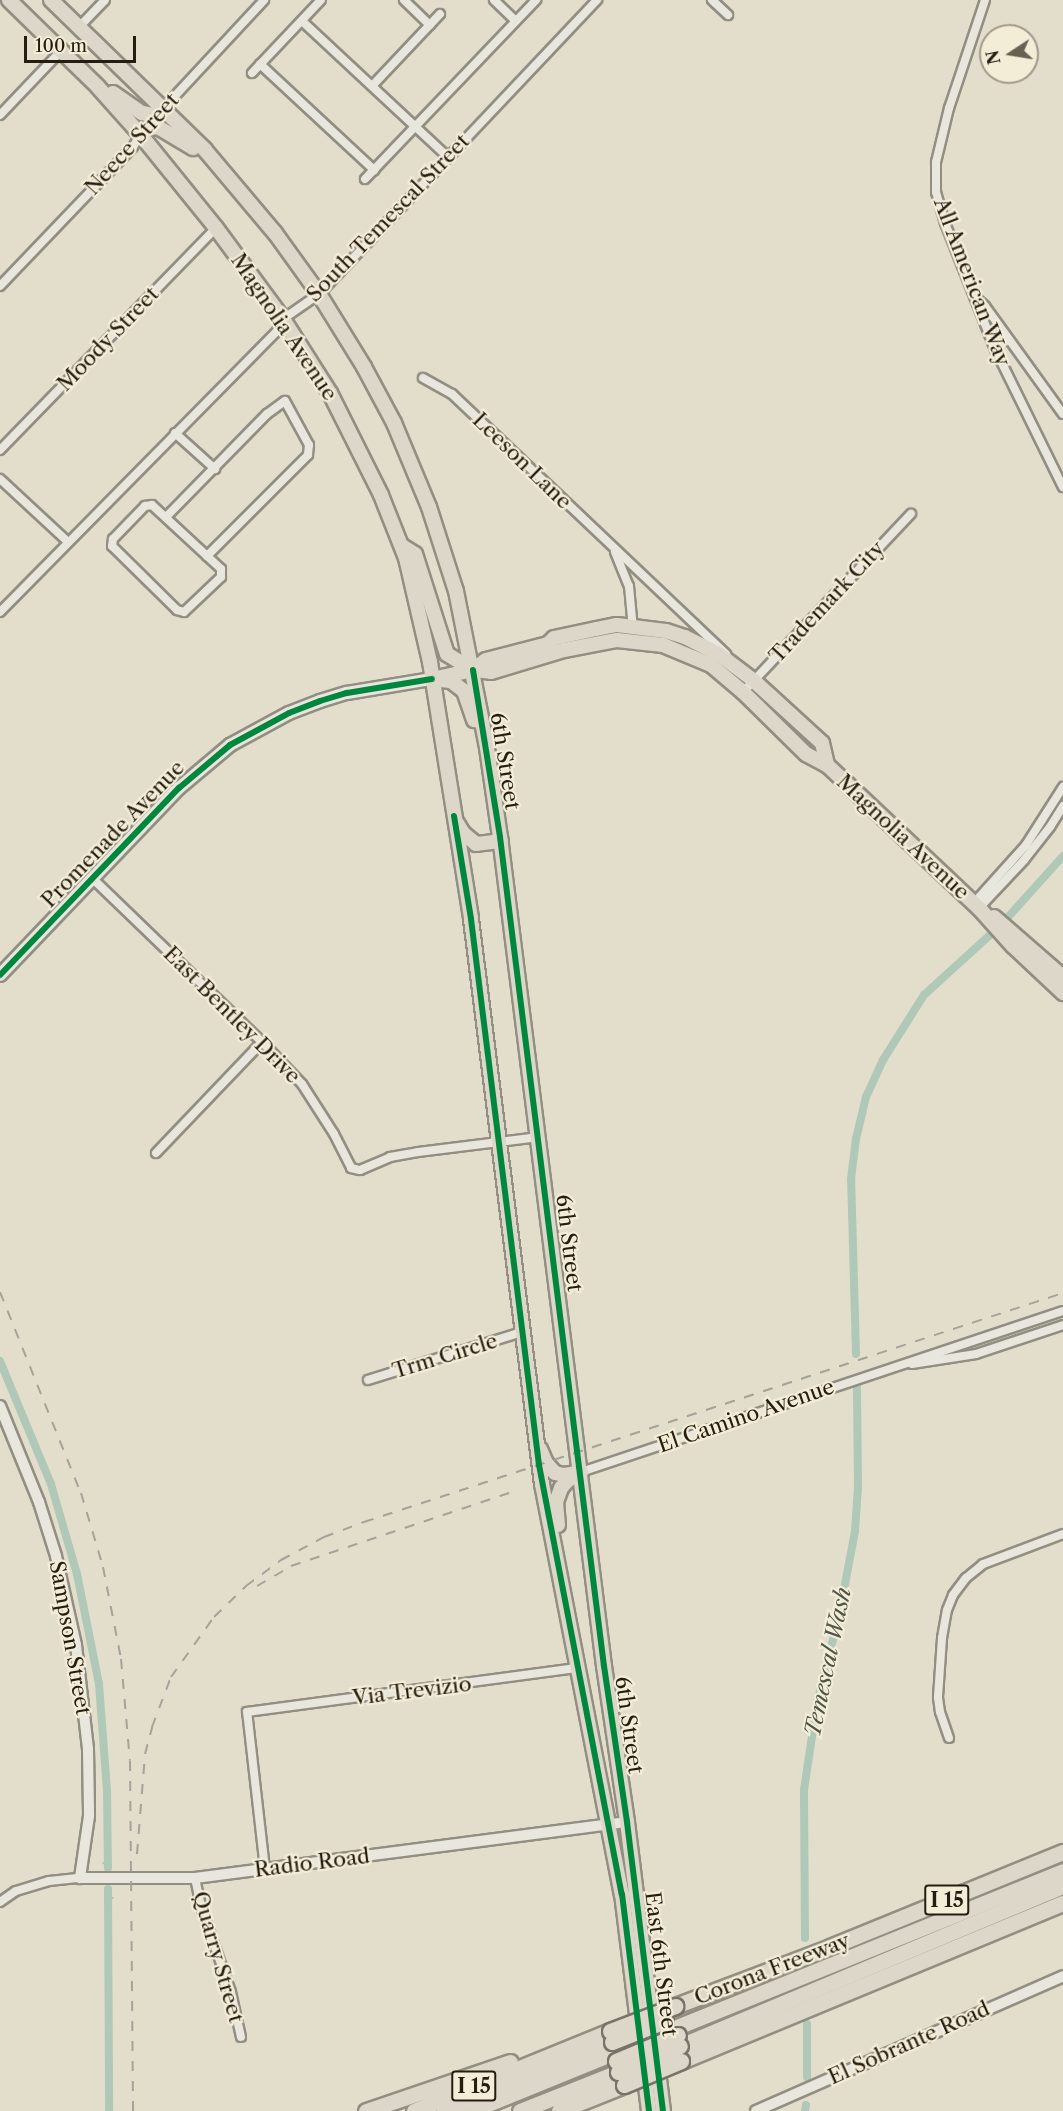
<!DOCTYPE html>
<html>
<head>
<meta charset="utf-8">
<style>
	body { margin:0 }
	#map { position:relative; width:1063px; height:2111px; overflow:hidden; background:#e3decc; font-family:"Libre Caslon Text",serif }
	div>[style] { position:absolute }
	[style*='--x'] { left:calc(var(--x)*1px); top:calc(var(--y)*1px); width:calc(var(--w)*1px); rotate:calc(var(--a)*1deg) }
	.stream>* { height:2px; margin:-1px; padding:0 1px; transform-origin:1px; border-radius:1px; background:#afc8b8 }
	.canal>* { height:8px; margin:-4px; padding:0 4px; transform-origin:4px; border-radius:4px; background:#afc8b8 }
	.roads { filter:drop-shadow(2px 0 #928e82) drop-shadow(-2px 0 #928e82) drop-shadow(0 2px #928e82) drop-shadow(0 -2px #928e82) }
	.minor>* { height:8px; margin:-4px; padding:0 4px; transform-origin:4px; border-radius:4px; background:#e9e6de }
	.tertiary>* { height:10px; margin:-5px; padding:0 5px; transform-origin:5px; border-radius:5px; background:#e9e6de }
	.secondary>* { height:12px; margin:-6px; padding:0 6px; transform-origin:6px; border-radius:6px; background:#e9e6de }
	.primary>* { height:14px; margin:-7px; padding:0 7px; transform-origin:7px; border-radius:7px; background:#ddd7c9 }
	.motorway>* { height:15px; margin:-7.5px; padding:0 7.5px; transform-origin:7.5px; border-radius:7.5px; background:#ddd7c9 }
	.rail>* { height:2px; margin-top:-1px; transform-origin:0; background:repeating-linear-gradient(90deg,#a4a29a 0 10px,transparent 0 20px) }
	.bridges { filter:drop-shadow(2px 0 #787369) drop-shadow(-2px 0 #787369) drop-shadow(0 2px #787369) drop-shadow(0 -2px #787369) }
	.motorway-bridge>* { height:15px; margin:-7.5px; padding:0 7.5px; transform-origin:7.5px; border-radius:7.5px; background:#ddd7c9 }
	.cycleway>* { height:6px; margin:-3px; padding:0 3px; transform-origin:3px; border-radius:3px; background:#00873e }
	span { translate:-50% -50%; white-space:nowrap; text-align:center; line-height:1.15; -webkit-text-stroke:4.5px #f3edd8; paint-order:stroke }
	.shield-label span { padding:2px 4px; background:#f3edd8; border:2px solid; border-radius:4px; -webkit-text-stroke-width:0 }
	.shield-label { font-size:20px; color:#261d12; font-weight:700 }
	.street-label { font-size:21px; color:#261d12 }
	.water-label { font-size:22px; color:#4e5549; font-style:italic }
	.north { position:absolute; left:979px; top:24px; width:60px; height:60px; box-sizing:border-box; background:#f3edd8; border:2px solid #a19a89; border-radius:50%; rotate:258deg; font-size:16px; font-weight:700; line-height:24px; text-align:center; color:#261d12 }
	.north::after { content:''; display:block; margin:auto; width:21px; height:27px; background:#686153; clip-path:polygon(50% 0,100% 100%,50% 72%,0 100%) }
	.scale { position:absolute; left:24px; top:36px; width:112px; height:27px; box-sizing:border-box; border:3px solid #261d12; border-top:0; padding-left:8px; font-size:18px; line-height:21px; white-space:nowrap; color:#261d12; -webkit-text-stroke:4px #f3edd8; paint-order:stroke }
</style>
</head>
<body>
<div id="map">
	<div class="stream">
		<i style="--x:11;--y:1397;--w:4;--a:-34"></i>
		<i style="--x:80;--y:1598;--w:2;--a:-27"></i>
		<i style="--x:103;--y:1863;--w:4;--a:14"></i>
		<i style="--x:110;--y:1899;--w:3;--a:-18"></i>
	</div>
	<div class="canal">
		<i style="--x:1009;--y:916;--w:81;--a:-48"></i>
		<i style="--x:856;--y:1354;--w:175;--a:-91.6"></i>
		<i style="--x:851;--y:1179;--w:40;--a:-82.9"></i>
		<i style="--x:856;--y:1139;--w:43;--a:-76.6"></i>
		<i style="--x:866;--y:1097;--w:41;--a:-65.3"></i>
		<i style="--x:883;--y:1060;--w:77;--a:-57.8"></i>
		<i style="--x:924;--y:995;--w:91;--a:-42.3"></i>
		<i style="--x:0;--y:1361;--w:133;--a:67.5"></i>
		<i style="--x:51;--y:1484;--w:94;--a:73.9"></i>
		<i style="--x:77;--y:1574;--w:112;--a:78.7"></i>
		<i style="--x:99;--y:1684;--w:106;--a:85.7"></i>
		<i style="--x:107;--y:1790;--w:78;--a:89.3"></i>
		<i style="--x:108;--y:1889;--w:222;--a:89.7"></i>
		<i style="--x:805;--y:1938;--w:148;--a:-90.4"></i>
		<i style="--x:804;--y:1790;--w:88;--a:-81.5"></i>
		<i style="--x:817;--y:1703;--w:90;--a:-75.8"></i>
		<i style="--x:839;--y:1616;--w:86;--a:-79.3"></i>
		<i style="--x:855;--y:1531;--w:44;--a:-86.1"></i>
		<i style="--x:858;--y:1487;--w:100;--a:-90.6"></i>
		<i style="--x:807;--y:2024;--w:53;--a:90"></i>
		<i style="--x:805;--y:2111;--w:6;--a:-81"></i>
	</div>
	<div class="roads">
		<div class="minor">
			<i style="--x:404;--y:0;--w:36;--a:44"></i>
			<i style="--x:494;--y:0;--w:30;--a:44"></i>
			<i style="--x:712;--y:0;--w:22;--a:43"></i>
			<i style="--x:985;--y:0;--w:114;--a:108.4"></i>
			<i style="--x:949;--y:108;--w:56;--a:103.5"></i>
			<i style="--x:936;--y:162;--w:30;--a:90"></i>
			<i style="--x:936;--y:192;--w:32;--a:74"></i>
			<i style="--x:945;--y:223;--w:136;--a:68.4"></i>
			<i style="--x:995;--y:349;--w:154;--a:63.8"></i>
			<i style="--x:302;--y:21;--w:200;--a:43"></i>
			<i style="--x:79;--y:27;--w:37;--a:-46"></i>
			<i style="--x:260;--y:64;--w:156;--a:42.9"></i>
			<i style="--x:252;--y:73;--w:100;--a:-46.6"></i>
			<i style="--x:372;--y:86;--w:99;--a:-46.6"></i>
			<i style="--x:160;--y:112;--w:153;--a:-47.1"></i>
			<i style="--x:0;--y:115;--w:88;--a:-46.4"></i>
			<i style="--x:365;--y:179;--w:248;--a:-46.3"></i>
			<i style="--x:0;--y:286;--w:192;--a:-46.3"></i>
			<i style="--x:133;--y:147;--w:16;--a:-60"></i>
			<i style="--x:975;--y:297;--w:13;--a:42"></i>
			<i style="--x:985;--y:306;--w:133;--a:54.2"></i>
			<i style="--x:423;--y:378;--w:33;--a:29"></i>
			<i style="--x:452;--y:394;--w:378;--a:43.5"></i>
			<i style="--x:175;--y:433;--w:54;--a:42"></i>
			<i style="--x:0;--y:450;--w:310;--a:-45.8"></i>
			<i style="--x:0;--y:479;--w:93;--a:42.8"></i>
			<i style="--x:152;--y:505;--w:94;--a:42.8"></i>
			<i style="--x:221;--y:569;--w:8;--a:90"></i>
			<i style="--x:221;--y:577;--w:51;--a:136.6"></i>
			<i style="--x:184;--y:612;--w:7;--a:-164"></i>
			<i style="--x:177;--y:610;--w:91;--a:-135.4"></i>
			<i style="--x:112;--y:546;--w:7;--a:-82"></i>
			<i style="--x:113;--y:539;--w:46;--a:-45.9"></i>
			<i style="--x:145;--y:506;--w:7;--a:-8"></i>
			<i style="--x:166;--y:517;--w:144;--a:-45.6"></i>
			<i style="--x:267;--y:414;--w:22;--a:-36"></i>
			<i style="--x:285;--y:401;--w:50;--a:61.4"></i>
			<i style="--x:309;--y:445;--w:10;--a:96"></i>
			<i style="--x:308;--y:455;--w:143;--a:135"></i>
			<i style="--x:615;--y:552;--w:37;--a:68"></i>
			<i style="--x:629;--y:586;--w:43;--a:84.7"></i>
			<i style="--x:0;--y:612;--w:395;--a:-45.4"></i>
			<i style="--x:277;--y:331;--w:13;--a:-63"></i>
			<i style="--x:283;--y:319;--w:44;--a:-34.8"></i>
			<i style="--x:319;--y:294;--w:405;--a:-46.6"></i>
			<i style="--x:743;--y:692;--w:245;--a:-46.7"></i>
			<i style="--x:92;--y:878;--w:236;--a:44"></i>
			<i style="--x:262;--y:1042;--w:58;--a:46.4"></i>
			<i style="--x:302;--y:1084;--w:59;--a:57.4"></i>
			<i style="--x:334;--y:1134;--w:38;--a:63"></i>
			<i style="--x:351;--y:1168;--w:9;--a:13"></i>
			<i style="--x:360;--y:1170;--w:33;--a:-23"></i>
			<i style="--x:390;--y:1157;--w:28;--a:-10"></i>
			<i style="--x:418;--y:1152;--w:122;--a:-7.1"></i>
			<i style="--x:974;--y:903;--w:78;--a:-48.1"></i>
			<i style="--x:1026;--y:845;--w:69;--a:-57.5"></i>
			<i style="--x:979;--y:908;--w:66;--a:-46.8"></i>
			<i style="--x:1024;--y:860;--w:42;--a:-51.8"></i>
			<i style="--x:1050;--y:827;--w:25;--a:-58"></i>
			<i style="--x:156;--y:1153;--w:153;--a:-46.3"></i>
			<i style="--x:912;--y:1364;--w:65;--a:-8.9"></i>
			<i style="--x:976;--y:1354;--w:92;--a:-18.4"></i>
			<i style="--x:368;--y:1380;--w:161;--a:-17.3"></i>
			<i style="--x:581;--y:1472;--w:508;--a:-18.47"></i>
			<i style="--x:949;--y:1738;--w:28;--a:-109"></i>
			<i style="--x:940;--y:1712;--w:15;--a:-98"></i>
			<i style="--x:938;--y:1697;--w:59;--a:-86.1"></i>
			<i style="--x:942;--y:1638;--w:28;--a:-80"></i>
			<i style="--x:947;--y:1610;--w:16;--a:-68"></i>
			<i style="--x:953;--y:1595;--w:21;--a:-53"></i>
			<i style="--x:966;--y:1578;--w:22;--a:-39"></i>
			<i style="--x:983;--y:1564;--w:85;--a:-20.6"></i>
			<i style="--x:265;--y:1869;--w:158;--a:-96.5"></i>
			<i style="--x:247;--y:1712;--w:334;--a:-7.6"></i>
			<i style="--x:195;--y:1878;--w:30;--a:78"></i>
			<i style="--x:201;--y:1907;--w:90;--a:70.6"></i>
			<i style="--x:231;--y:1992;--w:46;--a:77.5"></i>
			<i style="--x:0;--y:1902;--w:19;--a:-35"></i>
			<i style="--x:16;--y:1891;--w:34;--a:-17"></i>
			<i style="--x:49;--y:1881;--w:31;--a:-6"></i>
		</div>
		<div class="tertiary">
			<i style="--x:0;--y:1406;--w:104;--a:67.9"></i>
			<i style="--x:39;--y:1502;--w:57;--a:72.5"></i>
			<i style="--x:56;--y:1556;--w:91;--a:77.3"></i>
			<i style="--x:76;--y:1645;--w:105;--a:83.4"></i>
			<i style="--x:88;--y:1749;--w:67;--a:89.1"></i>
			<i style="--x:89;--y:1816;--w:63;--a:98.3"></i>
			<i style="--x:80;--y:1878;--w:115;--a:0"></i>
			<i style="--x:195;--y:1878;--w:436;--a:-7.4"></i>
			<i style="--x:756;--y:2111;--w:335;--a:-23.7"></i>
		</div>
		<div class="secondary">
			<i style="--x:0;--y:975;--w:259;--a:-46.3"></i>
			<i style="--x:179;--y:788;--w:67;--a:-40.1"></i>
			<i style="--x:230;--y:745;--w:67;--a:-28.5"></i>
			<i style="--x:289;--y:713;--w:33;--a:-21"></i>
			<i style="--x:320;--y:701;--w:28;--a:-17"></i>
			<i style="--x:347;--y:693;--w:86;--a:-9.4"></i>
		</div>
		<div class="primary">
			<i style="--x:9;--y:0;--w:124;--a:44.3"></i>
			<i style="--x:98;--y:87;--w:63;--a:48.2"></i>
			<i style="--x:140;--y:134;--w:121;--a:51"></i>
			<i style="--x:216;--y:228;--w:113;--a:53.6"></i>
			<i style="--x:283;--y:319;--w:88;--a:57.6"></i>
			<i style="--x:330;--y:393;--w:114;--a:63.4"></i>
			<i style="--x:381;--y:495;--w:68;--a:68.4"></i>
			<i style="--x:406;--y:558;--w:107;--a:77"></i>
			<i style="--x:430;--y:662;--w:260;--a:80.9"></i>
			<i style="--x:471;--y:919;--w:569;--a:82.84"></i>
			<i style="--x:542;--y:1484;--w:418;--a:79"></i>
			<i style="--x:622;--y:1894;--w:219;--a:82.9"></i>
			<i style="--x:51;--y:0;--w:215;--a:44.2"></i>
			<i style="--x:205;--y:150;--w:109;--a:49.9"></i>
			<i style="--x:275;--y:233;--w:75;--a:54.2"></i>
			<i style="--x:319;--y:294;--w:86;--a:58.3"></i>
			<i style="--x:364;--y:367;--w:64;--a:61.8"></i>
			<i style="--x:394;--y:423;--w:91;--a:67.4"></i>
			<i style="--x:429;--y:507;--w:88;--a:72.2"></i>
			<i style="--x:456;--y:591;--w:160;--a:78.8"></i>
			<i style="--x:487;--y:748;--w:90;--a:81.7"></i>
			<i style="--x:500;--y:837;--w:835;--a:82.85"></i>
			<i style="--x:604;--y:1666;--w:158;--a:81.6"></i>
			<i style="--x:627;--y:1822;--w:291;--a:82.9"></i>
			<i style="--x:113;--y:93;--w:35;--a:35"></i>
			<i style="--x:142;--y:113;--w:11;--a:10"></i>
			<i style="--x:153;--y:115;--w:11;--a:-27"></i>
			<i style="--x:140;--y:134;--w:11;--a:-34"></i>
			<i style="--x:149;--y:128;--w:9;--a:-6"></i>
			<i style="--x:158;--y:127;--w:41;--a:31"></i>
			<i style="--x:402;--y:546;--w:15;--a:32"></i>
			<i style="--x:415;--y:554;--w:105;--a:72.3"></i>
			<i style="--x:447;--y:654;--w:31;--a:32"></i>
			<i style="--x:473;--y:670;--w:16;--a:-38"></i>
			<i style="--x:486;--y:660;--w:64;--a:-14.5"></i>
			<i style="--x:548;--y:644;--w:8;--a:-45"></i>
			<i style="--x:554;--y:638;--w:43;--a:-12.1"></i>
			<i style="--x:596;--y:629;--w:21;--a:-11"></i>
			<i style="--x:617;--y:625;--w:49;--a:7"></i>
			<i style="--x:666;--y:631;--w:20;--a:18"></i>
			<i style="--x:685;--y:637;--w:39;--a:27"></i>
			<i style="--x:720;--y:655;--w:41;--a:37.1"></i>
			<i style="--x:753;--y:680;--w:93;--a:42.4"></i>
			<i style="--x:822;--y:743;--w:23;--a:77"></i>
			<i style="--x:432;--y:679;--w:42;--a:-12.4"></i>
			<i style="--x:473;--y:670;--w:18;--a:6"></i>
			<i style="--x:491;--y:672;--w:76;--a:-16.8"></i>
			<i style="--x:564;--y:650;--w:54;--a:-10.7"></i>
			<i style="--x:617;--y:640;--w:46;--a:6.2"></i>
			<i style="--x:663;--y:645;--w:52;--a:22.6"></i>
			<i style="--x:711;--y:665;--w:42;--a:40.2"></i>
			<i style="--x:743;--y:692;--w:88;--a:44.5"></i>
			<i style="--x:806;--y:754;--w:24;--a:28"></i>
			<i style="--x:827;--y:765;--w:209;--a:43.3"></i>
			<i style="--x:979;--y:908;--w:51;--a:48.2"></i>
			<i style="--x:1013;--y:946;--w:69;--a:43.2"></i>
			<i style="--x:440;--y:680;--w:11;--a:5"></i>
			<i style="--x:451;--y:681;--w:16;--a:38"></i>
			<i style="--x:464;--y:691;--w:31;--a:71"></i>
			<i style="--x:457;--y:823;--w:12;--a:59"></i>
			<i style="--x:463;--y:833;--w:17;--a:40"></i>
			<i style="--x:476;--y:844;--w:25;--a:-7"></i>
			<i style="--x:994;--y:917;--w:91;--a:41"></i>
			<i style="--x:540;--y:1449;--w:15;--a:67"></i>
			<i style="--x:546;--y:1463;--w:13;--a:48"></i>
			<i style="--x:555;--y:1473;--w:9;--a:13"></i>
			<i style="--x:564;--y:1475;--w:12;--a:-9"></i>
			<i style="--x:558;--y:1525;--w:23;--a:-95"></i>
			<i style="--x:556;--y:1502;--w:15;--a:-70"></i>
			<i style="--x:561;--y:1488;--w:9;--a:-49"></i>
			<i style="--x:567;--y:1481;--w:17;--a:-33"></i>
		</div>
		<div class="motorway">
			<i style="--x:675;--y:2006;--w:166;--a:-20.8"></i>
			<i style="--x:830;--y:1947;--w:252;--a:-22.2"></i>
			<i style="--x:677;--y:2027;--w:416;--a:-22"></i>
			<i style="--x:680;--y:2046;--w:415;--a:-22.7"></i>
			<i style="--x:681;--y:2061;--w:413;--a:-22.5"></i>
			<i style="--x:473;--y:2110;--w:153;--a:-22.2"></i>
			<i style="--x:366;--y:2111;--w:152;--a:-18.8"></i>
			<i style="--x:414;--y:2111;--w:212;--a:-22.2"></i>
			<i style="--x:444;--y:2111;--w:182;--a:-22.3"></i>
			<i style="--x:520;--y:2111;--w:105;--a:-21.7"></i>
			<i style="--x:559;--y:2111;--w:70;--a:-21.8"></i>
		</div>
	</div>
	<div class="rail">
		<i style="--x:0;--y:1292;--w:217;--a:68.1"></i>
		<i style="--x:81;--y:1493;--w:77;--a:73.4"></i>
		<i style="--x:103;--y:1567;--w:94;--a:78.9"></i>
		<i style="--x:121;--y:1659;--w:102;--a:85"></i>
		<i style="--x:130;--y:1761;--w:350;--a:89.5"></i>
		<i style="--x:257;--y:1586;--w:39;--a:-30"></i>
		<i style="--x:291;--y:1566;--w:233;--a:-18.5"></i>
		<i style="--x:137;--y:1854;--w:100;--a:-85.4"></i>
		<i style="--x:145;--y:1754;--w:28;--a:-75"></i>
		<i style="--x:152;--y:1727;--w:53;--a:-69.2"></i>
		<i style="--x:171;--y:1677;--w:74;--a:-54.4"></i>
		<i style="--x:214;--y:1617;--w:45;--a:-44.1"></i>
		<i style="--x:246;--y:1586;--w:44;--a:-36.6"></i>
		<i style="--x:281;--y:1560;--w:49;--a:-28.1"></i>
		<i style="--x:324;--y:1537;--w:43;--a:-20.6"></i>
		<i style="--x:364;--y:1522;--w:736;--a:-18.14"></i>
	</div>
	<div class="bridges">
		<div class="motorway-bridge">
			<i style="--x:610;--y:2031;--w:70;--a:-21"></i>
			<i style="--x:612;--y:2042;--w:57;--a:-21.6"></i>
			<i style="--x:616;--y:2061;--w:67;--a:-22.8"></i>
			<i style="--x:618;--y:2072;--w:67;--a:-22.8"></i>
			<i style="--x:624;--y:2085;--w:62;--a:-22.8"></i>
		</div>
	</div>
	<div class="cycleway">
		<i style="--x:473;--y:670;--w:169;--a:80.8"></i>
		<i style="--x:500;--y:837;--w:835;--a:82.85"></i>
		<i style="--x:604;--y:1666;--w:158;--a:81.6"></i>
		<i style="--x:627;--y:1822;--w:291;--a:82.9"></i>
		<i style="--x:454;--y:816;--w:104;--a:80.6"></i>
		<i style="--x:471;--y:919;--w:550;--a:82.9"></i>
		<i style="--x:539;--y:1465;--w:437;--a:79.1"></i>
		<i style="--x:622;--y:1894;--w:219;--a:82.9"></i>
		<i style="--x:0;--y:975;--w:259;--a:-46.3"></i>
		<i style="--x:179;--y:788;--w:67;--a:-40.1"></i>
		<i style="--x:230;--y:745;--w:67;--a:-28.5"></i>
		<i style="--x:289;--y:713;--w:33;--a:-21"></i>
		<i style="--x:320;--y:701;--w:28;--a:-17"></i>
		<i style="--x:347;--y:693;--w:86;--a:-9.4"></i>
	</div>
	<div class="shield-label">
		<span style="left:947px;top:1900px">I 15</span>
		<span style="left:474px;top:2086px">I 15</span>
	</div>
	<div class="street-label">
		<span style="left:132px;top:144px;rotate:-48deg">Neece Street</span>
		<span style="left:388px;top:218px;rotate:-46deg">South Temescal Street</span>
		<span style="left:972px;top:282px;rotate:69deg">All American Way</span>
		<span style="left:284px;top:327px;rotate:56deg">Magnolia Avenue</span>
		<span style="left:108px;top:339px;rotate:-46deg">Moody Street</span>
		<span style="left:522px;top:461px;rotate:44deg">Leeson Lane</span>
		<span style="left:827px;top:602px;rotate:-47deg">Trademark City</span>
		<span style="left:505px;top:761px;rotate:81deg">6th Street</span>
		<span style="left:113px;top:834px;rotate:-46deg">Promenade Avenue</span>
		<span style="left:903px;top:837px;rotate:43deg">Magnolia Avenue</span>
		<span style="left:232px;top:1015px;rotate:45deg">East Bentley Drive</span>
		<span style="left:569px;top:1243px;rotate:83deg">6th Street</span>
		<span style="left:445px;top:1356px;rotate:-17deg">Trm Circle</span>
		<span style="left:746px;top:1416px;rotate:-19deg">El Camino Avenue</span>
		<span style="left:70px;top:1638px;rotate:80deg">Sampson Street</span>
		<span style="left:412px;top:1691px;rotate:-7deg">Via Trevizio</span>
		<span style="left:629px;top:1725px;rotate:82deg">6th Street</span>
		<span style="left:312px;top:1863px;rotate:-7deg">Radio Road</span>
		<span style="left:218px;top:1957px;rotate:74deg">Quarry Street</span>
		<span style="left:661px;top:1964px;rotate:83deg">East 6th Street</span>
		<span style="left:772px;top:1969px;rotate:-21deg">Corona Freeway</span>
		<span style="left:909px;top:2043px;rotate:-24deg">El Sobrante Road</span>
	</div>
	<div class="water-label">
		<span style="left:828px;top:1662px;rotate:-78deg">Temescal Wash</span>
	</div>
	<div class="north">N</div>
	<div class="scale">100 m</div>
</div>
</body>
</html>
